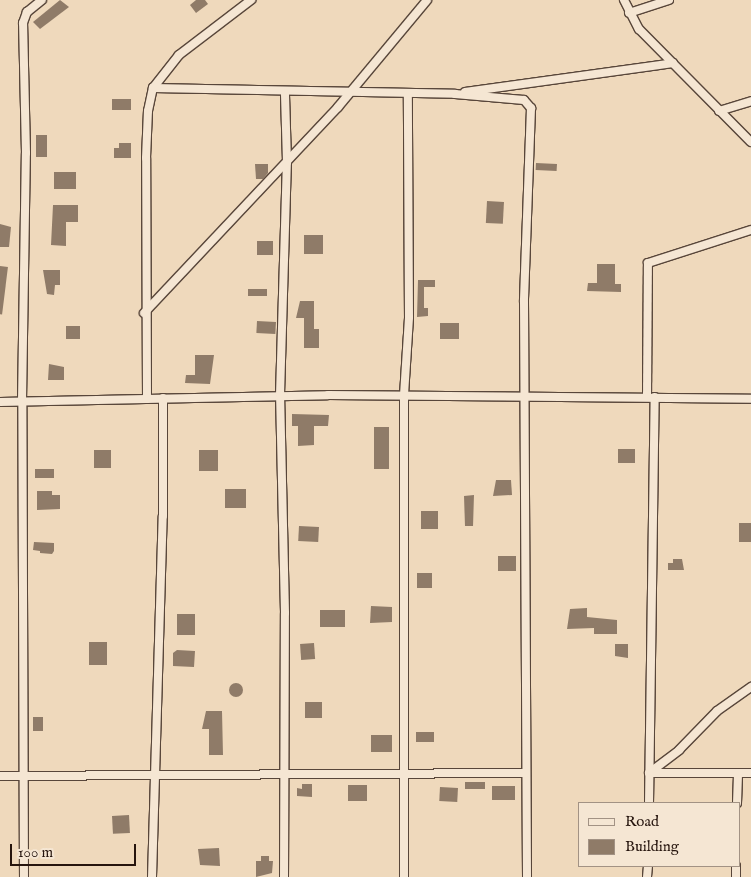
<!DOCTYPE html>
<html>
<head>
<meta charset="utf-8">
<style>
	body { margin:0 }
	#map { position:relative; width:751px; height:877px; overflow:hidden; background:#efd9bc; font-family:"IM FELL English",serif }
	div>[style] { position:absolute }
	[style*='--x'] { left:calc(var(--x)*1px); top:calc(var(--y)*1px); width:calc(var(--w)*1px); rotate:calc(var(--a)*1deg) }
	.building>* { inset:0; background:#8f7b68; transform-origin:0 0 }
	.round { border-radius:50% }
	.roads { filter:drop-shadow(1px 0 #58463a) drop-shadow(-1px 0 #58463a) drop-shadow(0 1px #58463a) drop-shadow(0 -1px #58463a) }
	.street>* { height:8px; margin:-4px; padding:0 4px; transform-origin:4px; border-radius:4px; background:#f5e6d3 }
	span { translate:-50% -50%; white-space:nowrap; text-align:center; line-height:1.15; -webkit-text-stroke:4px #f5e6d3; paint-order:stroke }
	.legend { position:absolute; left:578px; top:802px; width:162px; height:65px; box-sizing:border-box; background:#f5e6d3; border:1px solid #a29284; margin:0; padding:6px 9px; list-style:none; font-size:15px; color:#26150e }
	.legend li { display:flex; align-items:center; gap:10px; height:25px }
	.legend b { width:25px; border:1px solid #a29284 }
	.scale { position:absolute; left:10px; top:844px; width:126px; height:22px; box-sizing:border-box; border:2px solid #26150e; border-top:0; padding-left:6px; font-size:15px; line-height:18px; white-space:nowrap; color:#26150e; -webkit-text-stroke:4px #f5e6d3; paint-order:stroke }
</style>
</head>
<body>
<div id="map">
	<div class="building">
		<i style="clip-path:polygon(60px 0,69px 7px,40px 29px,33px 22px)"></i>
		<i style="clip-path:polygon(196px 0,205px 0,208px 4px,196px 13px,190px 5px)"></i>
		<i style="left:112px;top:99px;width:19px;height:11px"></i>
		<i style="left:36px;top:135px;width:11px;height:22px"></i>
		<i style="clip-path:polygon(119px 143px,131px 143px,131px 158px,114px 158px,114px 148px,119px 148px)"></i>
		<i style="left:536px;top:163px;width:21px;height:7px;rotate:3deg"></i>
		<i style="clip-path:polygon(255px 164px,268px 164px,268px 173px,263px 179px,256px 179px)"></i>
		<i style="left:54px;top:172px;width:22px;height:17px"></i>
		<i style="left:487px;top:201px;width:17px;height:22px;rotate:3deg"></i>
		<i style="clip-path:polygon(53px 205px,78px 205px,78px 222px,66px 222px,66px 246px,51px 245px)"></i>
		<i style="clip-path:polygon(0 224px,11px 227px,9px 247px,0 247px)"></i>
		<i style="left:323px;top:235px;width:19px;height:19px;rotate:90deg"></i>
		<i style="left:257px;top:241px;width:16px;height:14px"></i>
		<i style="clip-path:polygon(597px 264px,615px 264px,615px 284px,621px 284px,621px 292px,587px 291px,588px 283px,597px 283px)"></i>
		<i style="left:0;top:266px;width:8px;height:48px;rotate:7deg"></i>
		<i style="clip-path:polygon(43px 270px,60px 270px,60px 285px,55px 285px,54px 295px,47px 294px)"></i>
		<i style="clip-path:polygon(418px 280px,435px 280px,435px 287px,424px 287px,424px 308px,428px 308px,428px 316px,417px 317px)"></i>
		<i style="left:248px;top:289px;width:19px;height:7px"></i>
		<i style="clip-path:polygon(300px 301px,314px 301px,314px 329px,319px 329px,319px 348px,304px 348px,304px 318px,296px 318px)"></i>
		<i style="left:257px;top:321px;width:19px;height:12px;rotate:3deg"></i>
		<i style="left:440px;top:323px;width:19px;height:16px"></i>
		<i style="left:66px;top:326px;width:14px;height:13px"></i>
		<i style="clip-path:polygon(195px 355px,214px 355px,210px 384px,185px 383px,186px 375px,195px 375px)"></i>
		<i style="clip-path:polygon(49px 364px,64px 367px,64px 380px,48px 380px)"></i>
		<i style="clip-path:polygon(292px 414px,329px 415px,328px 426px,314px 426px,314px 445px,298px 446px,298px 426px,292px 426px)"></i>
		<i style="left:374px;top:427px;width:15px;height:42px"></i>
		<i style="left:618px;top:449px;width:17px;height:14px"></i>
		<i style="left:94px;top:450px;width:17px;height:18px"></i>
		<i style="left:199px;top:450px;width:19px;height:21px"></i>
		<i style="left:35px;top:469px;width:19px;height:9px"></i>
		<i style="clip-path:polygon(496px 480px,511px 480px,512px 495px,493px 496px)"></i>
		<i style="left:225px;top:489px;width:21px;height:19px"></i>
		<i style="clip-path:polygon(37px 491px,52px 491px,52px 495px,60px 495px,60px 509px,37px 510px)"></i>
		<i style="clip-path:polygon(474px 495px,473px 526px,465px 526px,464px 496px)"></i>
		<i style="left:421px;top:511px;width:17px;height:18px"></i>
		<i style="left:751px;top:523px;width:19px;height:12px;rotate:90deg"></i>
		<i style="left:299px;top:526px;width:20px;height:15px;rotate:3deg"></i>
		<i style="clip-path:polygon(34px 542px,54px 543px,54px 551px,52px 554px,40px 553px,40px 551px,33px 550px)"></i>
		<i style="left:498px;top:556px;width:18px;height:15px"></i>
		<i style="clip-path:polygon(673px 559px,682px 559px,684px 570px,668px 570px,668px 563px,673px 563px)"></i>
		<i style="left:417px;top:573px;width:15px;height:15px"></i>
		<i style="clip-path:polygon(371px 606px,392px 607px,392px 622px,370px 623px)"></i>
		<i style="clip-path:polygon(587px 608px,587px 617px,617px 620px,617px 634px,594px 634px,594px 628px,567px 629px,570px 609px)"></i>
		<i style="left:320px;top:610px;width:25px;height:17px"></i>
		<i style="left:177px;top:614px;width:18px;height:21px"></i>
		<i style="left:89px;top:642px;width:18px;height:23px"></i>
		<i style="left:314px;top:643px;width:16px;height:14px;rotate:86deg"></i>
		<i style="clip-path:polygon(615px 644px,628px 644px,628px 658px,615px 656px)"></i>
		<i style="clip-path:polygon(177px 650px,195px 651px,194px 667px,173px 666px,173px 653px)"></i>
		<i class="round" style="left:229px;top:683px;width:14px;height:14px"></i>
		<i style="left:305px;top:702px;width:17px;height:16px"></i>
		<i style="clip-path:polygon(206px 711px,222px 711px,223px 755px,209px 755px,209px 729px,202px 729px)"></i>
		<i style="left:33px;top:717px;width:10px;height:14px"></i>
		<i style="left:416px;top:732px;width:18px;height:10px"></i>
		<i style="left:371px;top:735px;width:21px;height:17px"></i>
		<i style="left:465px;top:782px;width:20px;height:7px"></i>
		<i style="clip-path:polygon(302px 784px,312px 784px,312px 797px,297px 796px,297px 788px,302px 789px)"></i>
		<i style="left:348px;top:785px;width:19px;height:16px"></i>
		<i style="left:492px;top:786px;width:23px;height:14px"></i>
		<i style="left:440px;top:787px;width:18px;height:14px;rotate:3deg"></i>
		<i style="left:129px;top:815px;width:18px;height:17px;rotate:87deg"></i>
		<i style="clip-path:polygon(219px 848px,220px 866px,200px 865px,198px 849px)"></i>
		<i style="clip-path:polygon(261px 856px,269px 856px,269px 861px,273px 861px,272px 873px,256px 877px,256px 861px,261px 861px)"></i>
	</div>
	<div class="roads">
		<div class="street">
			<i style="--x:624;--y:0;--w:33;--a:63"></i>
			<i style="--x:639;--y:29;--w:159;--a:45.3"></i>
			<i style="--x:629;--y:13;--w:42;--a:-18"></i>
			<i style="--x:153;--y:88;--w:302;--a:1.1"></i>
			<i style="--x:455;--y:94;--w:69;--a:5"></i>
			<i style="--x:524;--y:100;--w:11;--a:49"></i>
			<i style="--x:531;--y:108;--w:194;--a:92.1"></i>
			<i style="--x:524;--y:302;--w:575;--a:89.7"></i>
			<i style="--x:465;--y:92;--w:210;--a:-7.9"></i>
			<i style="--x:719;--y:111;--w:34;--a:-17"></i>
			<i style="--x:144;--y:313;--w:283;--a:-46.7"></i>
			<i style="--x:338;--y:107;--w:139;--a:-50.2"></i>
			<i style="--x:647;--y:397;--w:134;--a:-89.6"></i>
			<i style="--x:648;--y:263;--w:108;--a:-17.8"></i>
			<i style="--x:147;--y:399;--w:241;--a:-90.2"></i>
			<i style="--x:146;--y:158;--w:47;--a:-87.6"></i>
			<i style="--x:148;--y:111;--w:24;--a:-78"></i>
			<i style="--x:153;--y:88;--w:42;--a:-51.8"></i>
			<i style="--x:179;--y:55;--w:91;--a:-37.4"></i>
			<i style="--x:0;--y:402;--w:328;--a:-1.2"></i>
			<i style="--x:328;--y:395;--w:423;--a:0.5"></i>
			<i style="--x:649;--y:773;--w:38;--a:-37"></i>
			<i style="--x:679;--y:750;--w:54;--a:-45.7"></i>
			<i style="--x:717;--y:711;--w:42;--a:-35.2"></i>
			<i style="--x:649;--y:773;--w:102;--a:0"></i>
			<i style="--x:0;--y:776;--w:526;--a:-0.33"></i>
			<i style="--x:649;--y:803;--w:406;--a:-89.2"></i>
			<i style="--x:737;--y:803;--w:30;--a:-88"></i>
			<i style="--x:24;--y:877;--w:476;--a:-90.2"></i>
			<i style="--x:22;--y:401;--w:248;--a:-89.1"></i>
			<i style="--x:26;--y:153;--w:130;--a:-91.3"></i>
			<i style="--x:23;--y:23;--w:12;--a:-70"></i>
			<i style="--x:27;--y:12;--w:19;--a:-39"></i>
			<i style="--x:152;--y:877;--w:361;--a:-88.3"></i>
			<i style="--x:163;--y:516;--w:118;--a:-90"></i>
			<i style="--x:284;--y:877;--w:264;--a:-89.8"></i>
			<i style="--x:285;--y:613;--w:218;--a:-91.3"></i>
			<i style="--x:280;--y:395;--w:233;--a:-88.3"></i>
			<i style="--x:287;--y:162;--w:69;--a:-91.7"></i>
			<i style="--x:404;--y:877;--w:482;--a:-90"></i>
			<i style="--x:404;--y:395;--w:78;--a:-86.3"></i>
			<i style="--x:409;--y:317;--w:223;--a:-90.3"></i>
			<i style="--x:647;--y:877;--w:11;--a:-85"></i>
			<i style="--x:736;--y:877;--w:11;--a:-90"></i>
		</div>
	</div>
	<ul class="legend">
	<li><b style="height:6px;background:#f5e6d3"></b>Road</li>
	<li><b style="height:14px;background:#8f7b68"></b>Building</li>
	</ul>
	<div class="scale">100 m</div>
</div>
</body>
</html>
